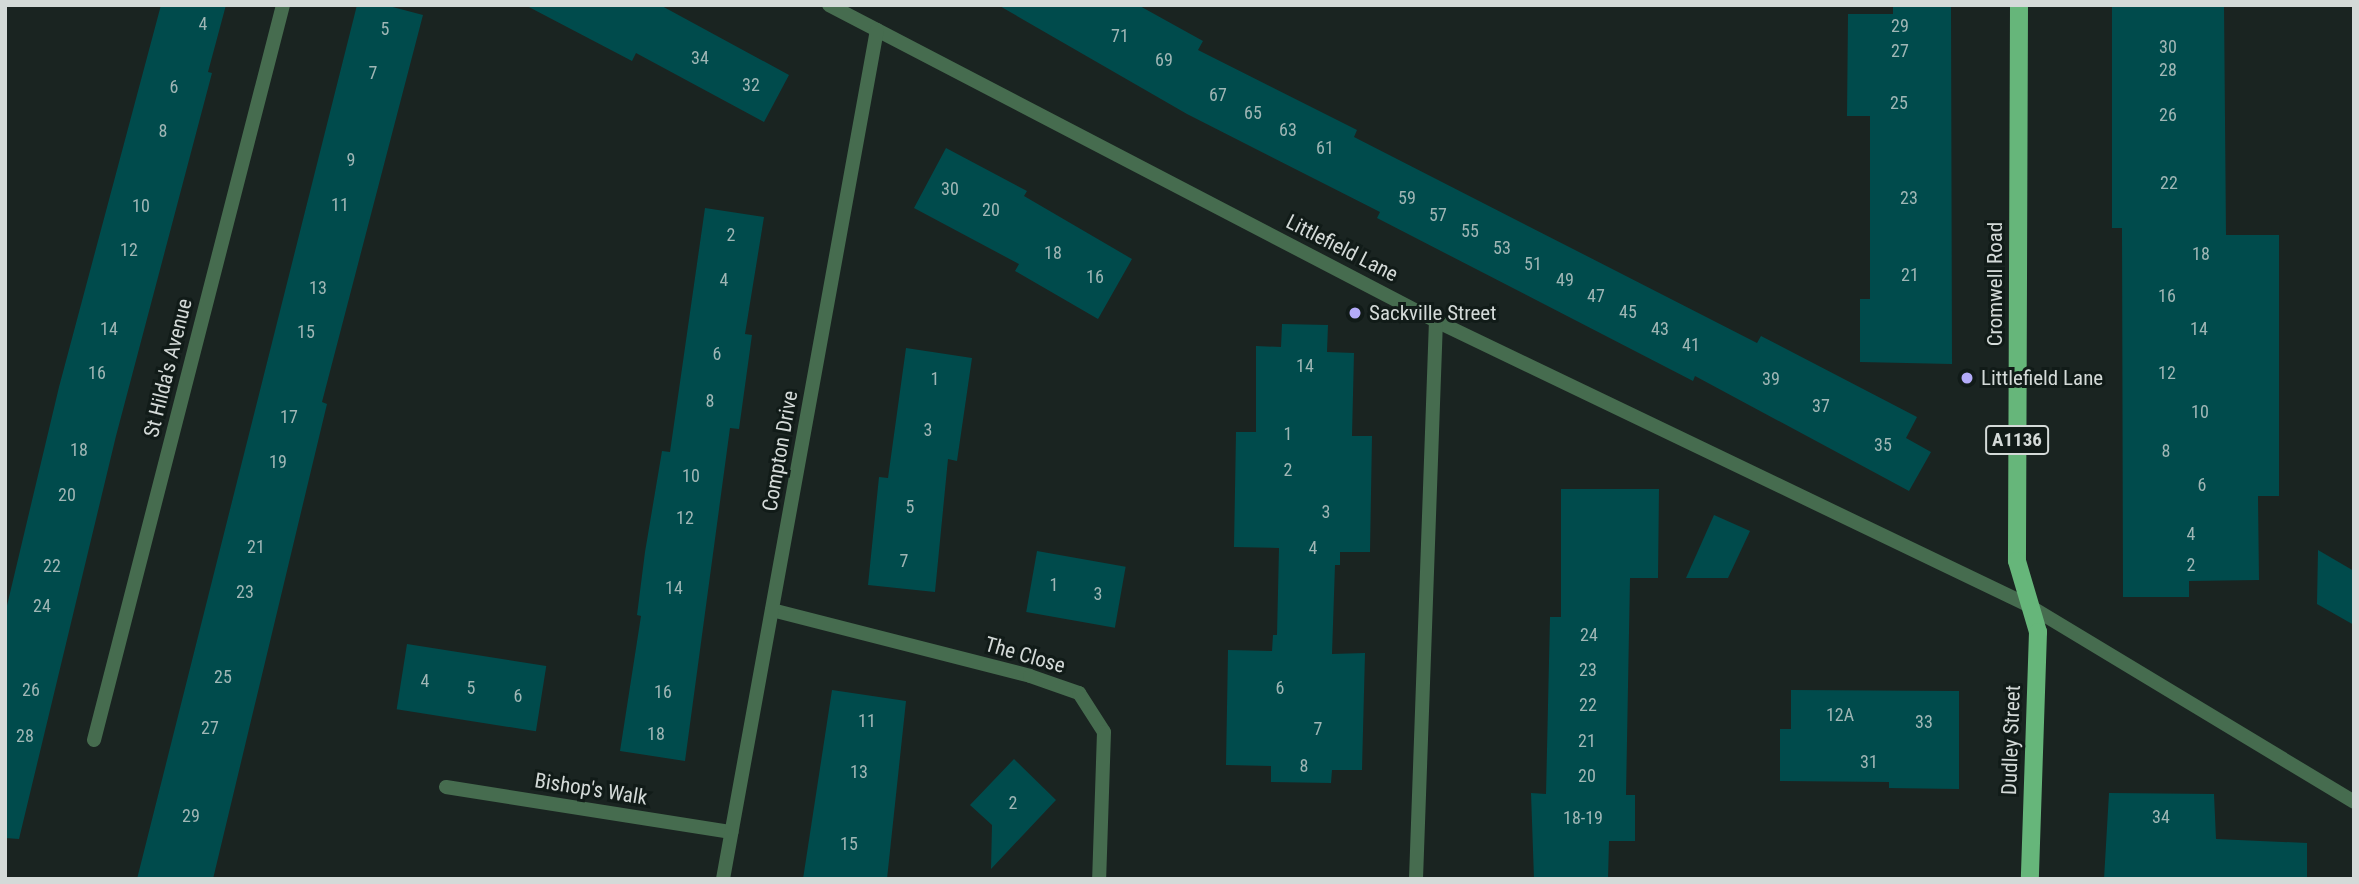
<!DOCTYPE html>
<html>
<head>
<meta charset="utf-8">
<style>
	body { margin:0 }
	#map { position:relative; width:2359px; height:884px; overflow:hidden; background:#1a2421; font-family:"Roboto Condensed",sans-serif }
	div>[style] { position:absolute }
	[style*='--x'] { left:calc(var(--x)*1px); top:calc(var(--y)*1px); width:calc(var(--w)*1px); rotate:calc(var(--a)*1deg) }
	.building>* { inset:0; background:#004b4c; transform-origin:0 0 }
	.minor>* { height:14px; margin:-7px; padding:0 7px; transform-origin:7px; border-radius:7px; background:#466c4f }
	.primary>* { height:18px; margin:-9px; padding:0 9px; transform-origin:9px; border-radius:9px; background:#66b67a }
	.dots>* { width:19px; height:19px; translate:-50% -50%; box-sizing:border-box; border:4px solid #111b18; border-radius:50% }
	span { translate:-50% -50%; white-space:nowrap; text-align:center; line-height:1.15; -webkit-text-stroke:6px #111b18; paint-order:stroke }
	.number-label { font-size:18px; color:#9fb6b5 }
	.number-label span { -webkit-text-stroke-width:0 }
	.shield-label span { padding:2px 5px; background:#111b18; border:2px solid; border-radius:5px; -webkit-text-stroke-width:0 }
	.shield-label { font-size:19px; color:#d4dad8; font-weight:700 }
	.street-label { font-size:21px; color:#d4dad8 }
	.poi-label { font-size:21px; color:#d4dad8 }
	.left { translate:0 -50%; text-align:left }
	.frame { position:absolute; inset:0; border:7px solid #d4dad8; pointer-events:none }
</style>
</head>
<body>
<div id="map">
	<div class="building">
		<i style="clip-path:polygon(161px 5px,226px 5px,208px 72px,212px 73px,116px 436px,19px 839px,5px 838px,5px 614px,59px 387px)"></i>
		<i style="clip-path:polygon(357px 5px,385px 5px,423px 15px,322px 402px,327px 404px,213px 879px,137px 879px)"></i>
		<i style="clip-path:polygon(525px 5px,660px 5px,789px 75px,764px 122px,636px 53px,632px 61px)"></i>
		<i style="clip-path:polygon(998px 5px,1138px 5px,1203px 41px,1198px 50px,1357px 130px,1354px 137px,1757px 343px,1761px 336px,1917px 417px,1906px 438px,1931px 452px,1909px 491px,1695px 376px,1693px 381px,1377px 218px,1380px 212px,1187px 114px)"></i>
		<i style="clip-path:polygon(1893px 5px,1951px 5px,1952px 364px,1860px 362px,1860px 299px,1870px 299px,1870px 116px,1847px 116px,1848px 14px,1893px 14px)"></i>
		<i style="clip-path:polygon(2112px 5px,2224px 5px,2226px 235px,2279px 235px,2279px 496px,2258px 496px,2259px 580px,2189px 581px,2189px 597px,2123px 597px,2122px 228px,2112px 228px)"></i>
		<i style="clip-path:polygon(946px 148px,1027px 191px,1024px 196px,1132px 259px,1098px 319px,1015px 271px,1019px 264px,914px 208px)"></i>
		<i style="clip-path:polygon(705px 208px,764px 217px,745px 334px,752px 335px,739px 429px,730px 428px,685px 761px,620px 751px,641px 616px,637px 615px,645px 552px,662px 451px,670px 452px)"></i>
		<i style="clip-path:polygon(1282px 324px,1328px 325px,1327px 352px,1354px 353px,1352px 436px,1372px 436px,1370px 552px,1340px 552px,1340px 565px,1335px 565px,1332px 654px,1365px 653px,1362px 770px,1332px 770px,1331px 783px,1271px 782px,1271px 766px,1226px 765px,1228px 650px,1272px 651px,1273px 635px,1277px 635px,1279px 548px,1234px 547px,1236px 432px,1256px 432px,1256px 346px,1281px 347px)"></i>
		<i style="clip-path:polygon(906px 348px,972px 358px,957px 461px,948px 459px,935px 592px,868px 585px,879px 477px,888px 478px)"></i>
		<i style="clip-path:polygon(1561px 489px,1659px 489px,1658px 578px,1630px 578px,1626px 795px,1635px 795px,1635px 841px,1609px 841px,1608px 879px,1534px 879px,1531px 793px,1546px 794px,1550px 617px,1561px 617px)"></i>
		<i style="clip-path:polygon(1714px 515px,1750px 531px,1728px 578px,1686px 578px)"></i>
		<i style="clip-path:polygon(2318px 550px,2354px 571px,2354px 625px,2317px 604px)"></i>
		<i style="left:1037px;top:551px;width:90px;height:62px;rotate:10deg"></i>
		<i style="left:407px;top:644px;width:141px;height:66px;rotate:9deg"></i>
		<i style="clip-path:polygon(832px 690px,906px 701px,887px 879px,803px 879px)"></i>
		<i style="clip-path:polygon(1791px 690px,1959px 691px,1959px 789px,1889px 788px,1889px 782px,1780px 781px,1780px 729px,1791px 729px)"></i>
		<i style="clip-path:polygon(1014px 759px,1056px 800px,991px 869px,992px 825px,970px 805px)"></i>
		<i style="clip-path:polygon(2109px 793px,2214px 794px,2216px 839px,2307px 843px,2307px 879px,2104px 879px)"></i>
	</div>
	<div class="minor">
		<i style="--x:829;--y:5;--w:684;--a:27.5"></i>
		<i style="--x:1436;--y:321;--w:654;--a:25.63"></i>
		<i style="--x:2026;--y:604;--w:383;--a:31.1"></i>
		<i style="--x:772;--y:610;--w:266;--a:14.3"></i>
		<i style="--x:1030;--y:676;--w:52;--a:19.1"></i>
		<i style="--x:1079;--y:693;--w:46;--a:57.3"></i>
		<i style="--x:1104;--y:732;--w:147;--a:91.9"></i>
		<i style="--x:94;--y:740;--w:759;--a:-75.58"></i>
		<i style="--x:446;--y:787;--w:289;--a:9"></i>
		<i style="--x:723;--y:879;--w:863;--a:-79.72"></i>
		<i style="--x:1416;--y:879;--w:558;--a:-87.95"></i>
	</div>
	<div class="primary">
		<i style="--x:2019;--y:5;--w:556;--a:90.21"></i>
		<i style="--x:2017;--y:561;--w:74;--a:73.5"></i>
		<i style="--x:2038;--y:632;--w:247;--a:91.9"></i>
	</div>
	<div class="dots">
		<i style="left:1355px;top:313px;background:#b4acf9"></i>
		<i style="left:1967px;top:378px;background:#b4acf9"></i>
	</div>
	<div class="number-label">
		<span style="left:203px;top:24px">4</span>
		<span style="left:1900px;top:26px">29</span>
		<span style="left:385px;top:29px">5</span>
		<span style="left:1120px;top:36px">71</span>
		<span style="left:2168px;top:47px">30</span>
		<span style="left:1900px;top:51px">27</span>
		<span style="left:700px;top:58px">34</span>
		<span style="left:1164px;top:60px">69</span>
		<span style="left:2168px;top:70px">28</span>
		<span style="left:373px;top:73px">7</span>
		<span style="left:751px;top:85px">32</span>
		<span style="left:174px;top:87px">6</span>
		<span style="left:1218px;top:95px">67</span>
		<span style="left:1899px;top:103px">25</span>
		<span style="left:1253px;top:113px">65</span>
		<span style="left:2168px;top:115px">26</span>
		<span style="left:1288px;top:130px">63</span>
		<span style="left:163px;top:131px">8</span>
		<span style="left:1325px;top:148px">61</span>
		<span style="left:351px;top:160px">9</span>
		<span style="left:2169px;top:183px">22</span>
		<span style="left:950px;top:189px">30</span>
		<span style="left:1407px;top:198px">59</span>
		<span style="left:1909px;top:198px">23</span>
		<span style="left:340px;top:205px">11</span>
		<span style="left:141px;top:206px">10</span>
		<span style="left:991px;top:210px">20</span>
		<span style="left:1438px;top:215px">57</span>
		<span style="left:1470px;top:231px">55</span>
		<span style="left:731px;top:235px">2</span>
		<span style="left:1502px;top:248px">53</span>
		<span style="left:129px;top:250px">12</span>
		<span style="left:1053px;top:253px">18</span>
		<span style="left:2201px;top:254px">18</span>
		<span style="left:1533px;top:264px">51</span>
		<span style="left:1910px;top:275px">21</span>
		<span style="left:1095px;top:277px">16</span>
		<span style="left:724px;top:280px">4</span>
		<span style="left:1565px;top:280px">49</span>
		<span style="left:318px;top:288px">13</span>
		<span style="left:1596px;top:296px">47</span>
		<span style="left:2167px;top:296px">16</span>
		<span style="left:1628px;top:312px">45</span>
		<span style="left:109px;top:329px">14</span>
		<span style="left:1660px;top:329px">43</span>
		<span style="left:2199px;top:329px">14</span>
		<span style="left:306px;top:332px">15</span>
		<span style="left:1691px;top:345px">41</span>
		<span style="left:717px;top:354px">6</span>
		<span style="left:1305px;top:366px">14</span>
		<span style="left:97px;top:373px">16</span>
		<span style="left:2167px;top:373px">12</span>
		<span style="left:935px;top:379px">1</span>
		<span style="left:1771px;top:379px">39</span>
		<span style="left:710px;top:401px">8</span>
		<span style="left:1821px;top:406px">37</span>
		<span style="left:2200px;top:412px">10</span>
		<span style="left:289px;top:417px">17</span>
		<span style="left:928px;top:430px">3</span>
		<span style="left:1288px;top:434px">1</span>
		<span style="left:1883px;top:445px">35</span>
		<span style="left:79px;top:450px">18</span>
		<span style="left:2166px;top:451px">8</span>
		<span style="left:278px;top:462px">19</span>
		<span style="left:1288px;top:470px">2</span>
		<span style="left:691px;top:476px">10</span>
		<span style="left:2202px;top:485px">6</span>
		<span style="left:67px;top:495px">20</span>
		<span style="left:910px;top:507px">5</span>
		<span style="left:1326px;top:512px">3</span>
		<span style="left:685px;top:518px">12</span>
		<span style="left:2191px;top:534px">4</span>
		<span style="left:256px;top:547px">21</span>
		<span style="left:1313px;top:548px">4</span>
		<span style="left:904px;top:561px">7</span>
		<span style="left:2191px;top:565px">2</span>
		<span style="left:52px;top:566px">22</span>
		<span style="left:1054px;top:585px">1</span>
		<span style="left:674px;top:588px">14</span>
		<span style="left:245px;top:592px">23</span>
		<span style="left:1098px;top:594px">3</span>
		<span style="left:42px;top:606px">24</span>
		<span style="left:1589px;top:635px">24</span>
		<span style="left:1588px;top:670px">23</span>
		<span style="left:223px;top:677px">25</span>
		<span style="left:425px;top:681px">4</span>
		<span style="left:471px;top:688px">5</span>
		<span style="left:1280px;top:688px">6</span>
		<span style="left:31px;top:690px">26</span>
		<span style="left:663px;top:692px">16</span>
		<span style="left:518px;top:696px">6</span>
		<span style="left:1588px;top:705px">22</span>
		<span style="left:1840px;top:715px">12A</span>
		<span style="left:867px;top:721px">11</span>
		<span style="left:1924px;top:722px">33</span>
		<span style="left:210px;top:728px">27</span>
		<span style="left:1318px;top:729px">7</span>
		<span style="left:656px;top:734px">18</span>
		<span style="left:25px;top:736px">28</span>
		<span style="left:1587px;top:741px">21</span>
		<span style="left:1869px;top:762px">31</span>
		<span style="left:1304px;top:766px">8</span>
		<span style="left:859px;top:772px">13</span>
		<span style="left:1587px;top:776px">20</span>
		<span style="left:1013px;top:803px">2</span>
		<span style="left:191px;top:816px">29</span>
		<span style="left:2161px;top:817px">34</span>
		<span style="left:1583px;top:818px">18-19</span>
		<span style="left:849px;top:844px">15</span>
	</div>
	<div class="shield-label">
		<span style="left:2017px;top:440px">A1136</span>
	</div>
	<div class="street-label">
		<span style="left:1342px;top:248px;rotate:27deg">Littlefield Lane</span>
		<span style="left:1995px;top:284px;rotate:-90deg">Cromwell Road</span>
		<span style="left:168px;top:368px;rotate:-76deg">St Hilda's Avenue</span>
		<span style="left:780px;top:451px;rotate:-80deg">Compton Drive</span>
		<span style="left:1025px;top:655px;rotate:16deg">The Close</span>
		<span style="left:2011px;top:740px;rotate:-88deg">Dudley Street</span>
		<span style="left:591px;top:789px;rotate:9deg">Bishop's Walk</span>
	</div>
	<div class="poi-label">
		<span class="left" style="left:1369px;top:313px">Sackville Street</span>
		<span class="left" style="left:1981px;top:378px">Littlefield Lane</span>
	</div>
	<div class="frame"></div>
</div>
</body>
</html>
